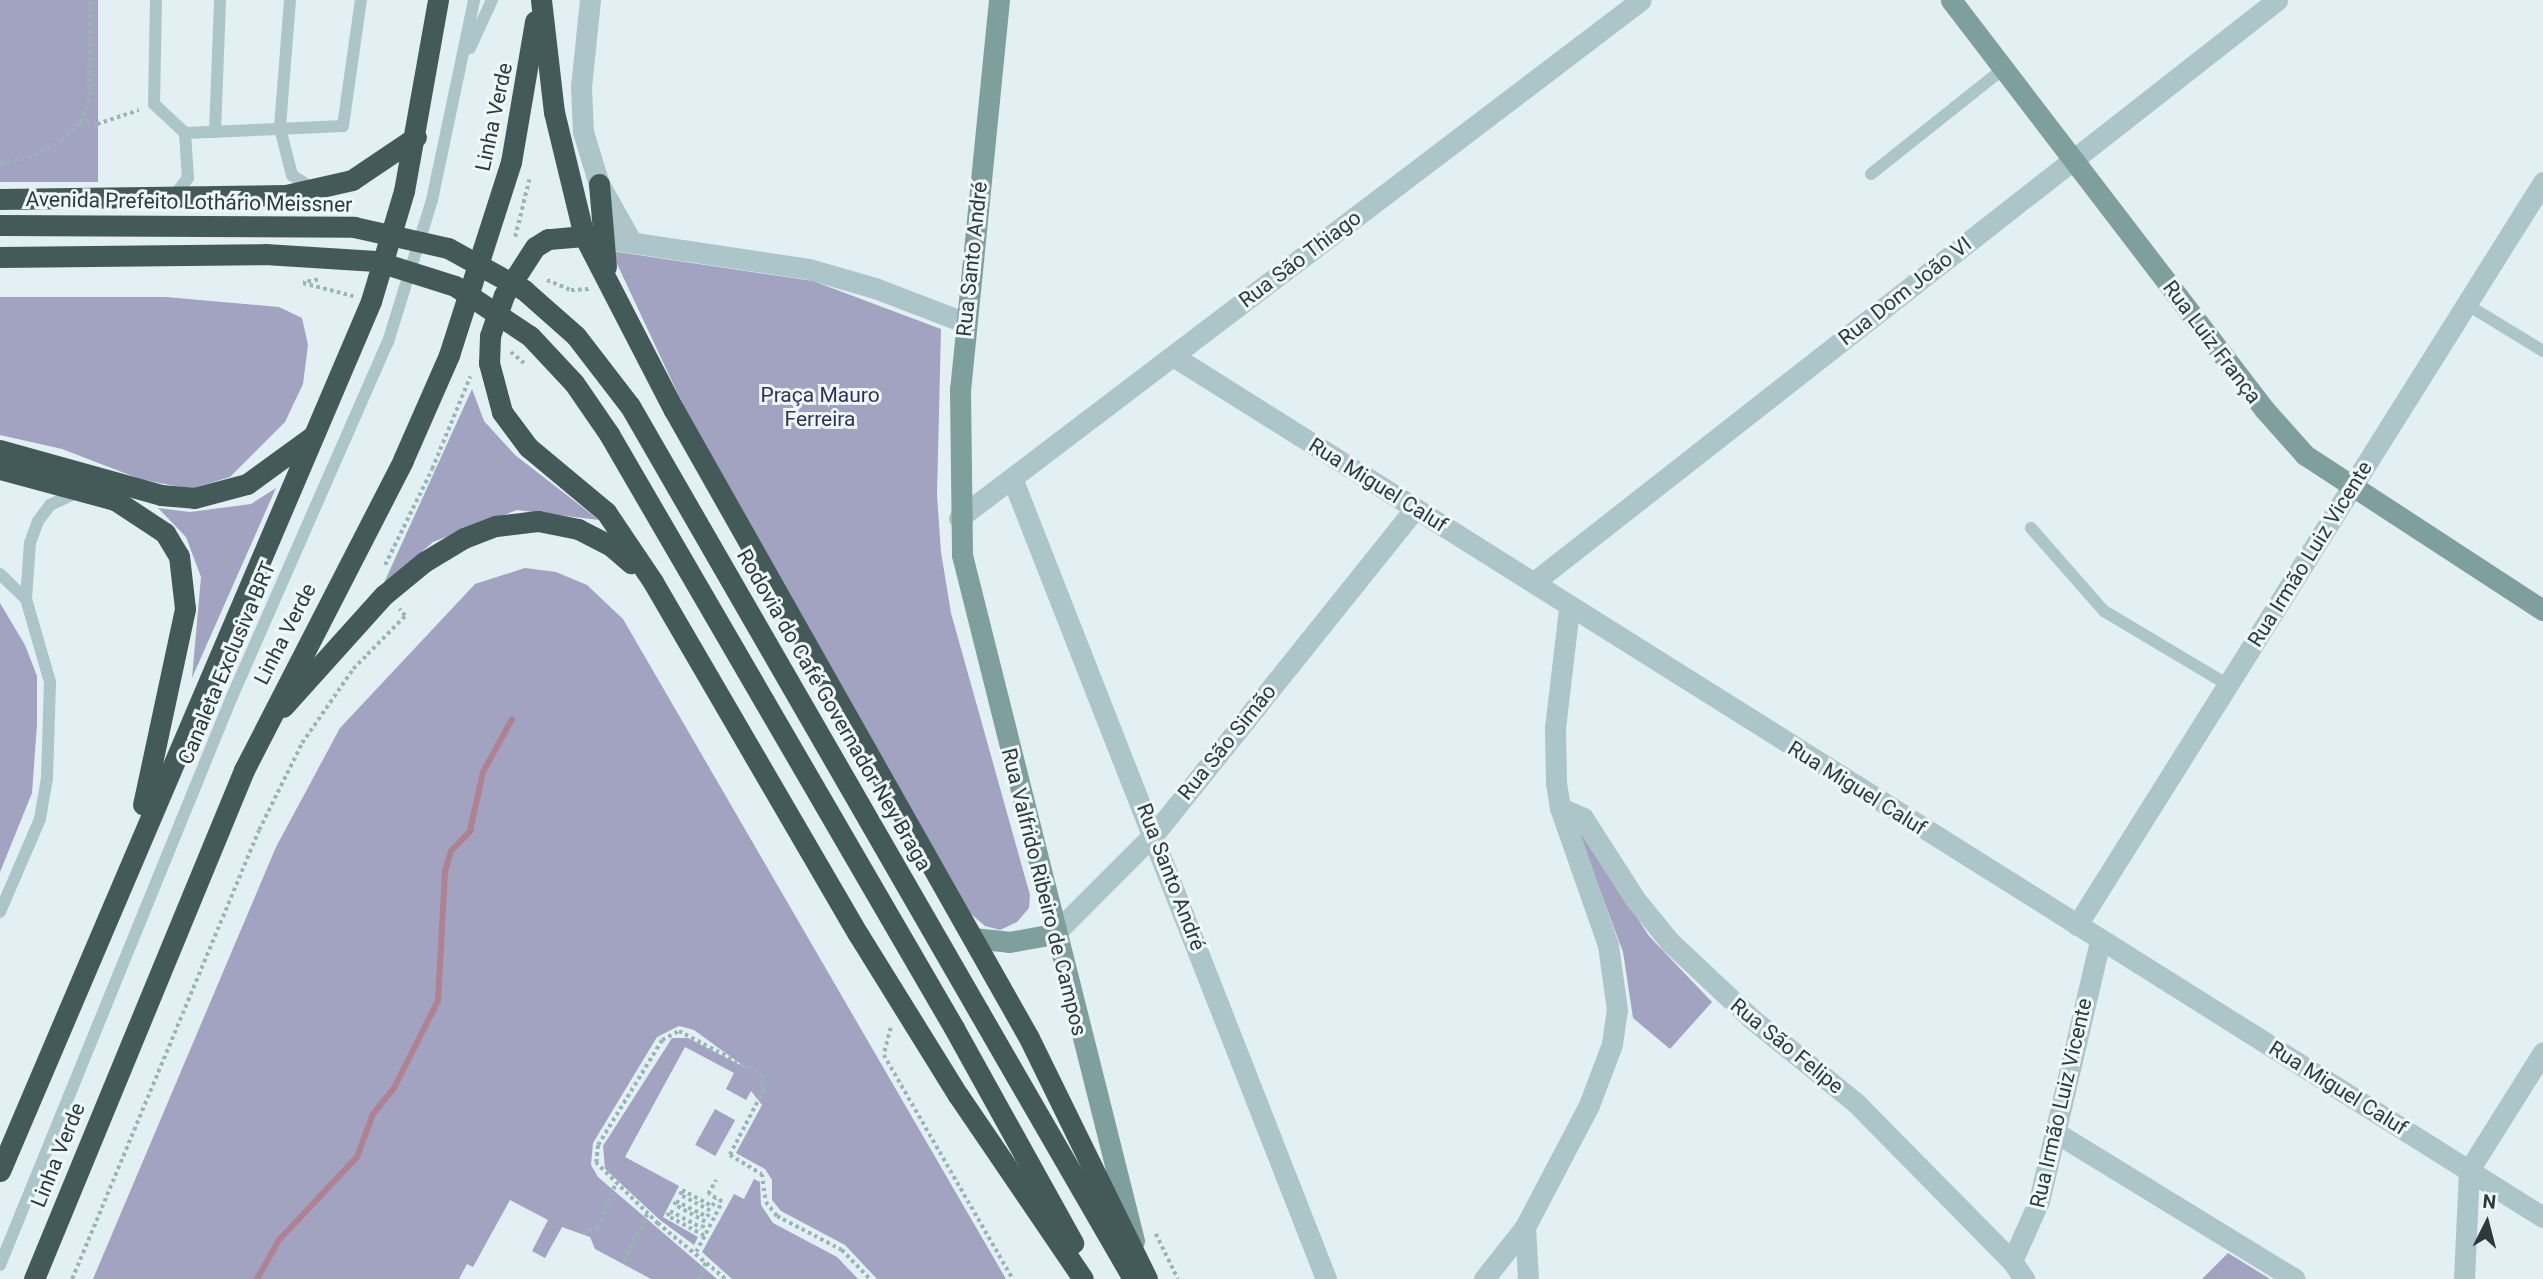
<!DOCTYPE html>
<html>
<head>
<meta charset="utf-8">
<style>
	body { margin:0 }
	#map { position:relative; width:2543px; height:1279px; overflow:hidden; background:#e2f0f3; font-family:Roboto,sans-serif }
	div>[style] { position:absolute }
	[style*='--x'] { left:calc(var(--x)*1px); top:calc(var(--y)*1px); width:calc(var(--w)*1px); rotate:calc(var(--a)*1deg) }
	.green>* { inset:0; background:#a2a3c1; transform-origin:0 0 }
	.stream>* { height:6px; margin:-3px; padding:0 3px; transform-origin:3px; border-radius:3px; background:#ae8291 }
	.path>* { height:3.5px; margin-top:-1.75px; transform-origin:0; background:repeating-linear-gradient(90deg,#98b5b6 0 3.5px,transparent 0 7px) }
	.lane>* { height:12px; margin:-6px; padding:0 6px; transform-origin:6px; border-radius:6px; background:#abc5c8 }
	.street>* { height:21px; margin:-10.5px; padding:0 10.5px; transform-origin:10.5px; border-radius:10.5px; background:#abc5c8 }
	.secondary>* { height:21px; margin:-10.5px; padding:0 10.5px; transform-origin:10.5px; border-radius:10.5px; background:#7f9e9e }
	.highway>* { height:21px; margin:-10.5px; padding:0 10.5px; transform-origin:10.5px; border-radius:10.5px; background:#445a59 }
	.highway-bridge>* { height:21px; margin:-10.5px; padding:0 10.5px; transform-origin:10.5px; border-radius:10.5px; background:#445a59 }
	span { translate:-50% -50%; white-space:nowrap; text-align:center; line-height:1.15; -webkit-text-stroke:6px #eff8fa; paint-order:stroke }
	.street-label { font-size:21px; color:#2c3a39 }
	.park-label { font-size:21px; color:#313157 }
	.north { position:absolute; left:2452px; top:1188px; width:70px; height:70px; -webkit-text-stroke:5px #eff8fa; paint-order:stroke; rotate:6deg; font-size:19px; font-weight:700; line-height:28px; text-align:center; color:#2c3a39 }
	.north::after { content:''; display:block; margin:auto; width:24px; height:32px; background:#2c3a39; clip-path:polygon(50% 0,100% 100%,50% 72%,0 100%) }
</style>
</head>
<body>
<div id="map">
	<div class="green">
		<i style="left:0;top:0;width:98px;height:182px"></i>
		<i style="clip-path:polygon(611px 251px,813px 281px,941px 329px,937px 495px,941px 552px,951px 613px,1030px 895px,1029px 908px,1017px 922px,1000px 930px,985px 926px,971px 914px,684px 407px)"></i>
		<i style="clip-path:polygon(0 297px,166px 297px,279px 307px,302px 318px,308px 345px,303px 384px,285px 422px,230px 477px,190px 489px,140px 479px,62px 449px,0 435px)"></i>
		<i style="clip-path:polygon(472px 389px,484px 421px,515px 455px,599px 520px,517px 510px,433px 542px,383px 585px)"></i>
		<i style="clip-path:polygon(276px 488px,192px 678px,201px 577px,186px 537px,158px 508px,190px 512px,251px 504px)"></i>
		<i style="clip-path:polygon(525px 568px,556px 572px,587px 585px,623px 619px,1006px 1279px,877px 1279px,845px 1245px,781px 1211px,772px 1200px,772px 1180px,765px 1169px,736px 1153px,762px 1105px,751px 1091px,746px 1100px,726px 1089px,734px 1073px,685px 1047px,625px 1157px,679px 1186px,663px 1217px,698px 1237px,694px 1245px,660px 1220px,605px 1169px,603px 1146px,672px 1038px,688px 1038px,746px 1068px,694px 1030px,679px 1026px,657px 1037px,593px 1143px,591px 1165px,598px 1177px,717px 1279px,651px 1279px,595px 1249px,590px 1237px,562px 1227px,545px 1258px,532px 1251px,548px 1220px,510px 1200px,473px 1267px,467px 1264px,459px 1279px,93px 1279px,276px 847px,340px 728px,475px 584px)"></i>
		<i style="clip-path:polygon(0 603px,25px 645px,37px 676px,37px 724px,32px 793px,0 872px)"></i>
		<i style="clip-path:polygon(1575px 823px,1649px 936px,1712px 1002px,1670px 1049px,1633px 1018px,1623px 952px)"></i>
		<i style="left:715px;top:1109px;width:23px;height:41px;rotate:29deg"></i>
		<i style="clip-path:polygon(754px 1179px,760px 1182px,761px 1205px,773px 1223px,837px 1257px,858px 1279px,732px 1279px,702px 1252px,734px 1194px,744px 1199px)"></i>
		<i style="clip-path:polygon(2228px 1253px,2270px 1279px,2202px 1279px)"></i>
	</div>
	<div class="stream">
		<i style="--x:257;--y:1279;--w:45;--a:-60.6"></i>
		<i style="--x:279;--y:1240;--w:114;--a:-46.8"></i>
		<i style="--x:357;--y:1157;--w:46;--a:-69.6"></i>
		<i style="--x:373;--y:1114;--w:33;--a:-51"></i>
		<i style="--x:394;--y:1088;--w:97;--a:-63.2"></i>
		<i style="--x:438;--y:1001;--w:130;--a:-86.9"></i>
		<i style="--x:445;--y:871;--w:21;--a:-73"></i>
		<i style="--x:451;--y:851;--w:28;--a:-46"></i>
		<i style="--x:470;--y:831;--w:60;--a:-77.6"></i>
		<i style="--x:483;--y:772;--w:60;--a:-61.3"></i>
	</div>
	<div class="path">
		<i style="--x:80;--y:122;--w:17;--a:7"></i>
		<i style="--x:97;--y:124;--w:44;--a:-18.4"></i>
		<i style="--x:0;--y:163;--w:28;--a:-10"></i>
		<i style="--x:28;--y:158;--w:38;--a:-27"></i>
		<i style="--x:62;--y:141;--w:26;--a:-47"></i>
		<i style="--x:80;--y:122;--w:21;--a:-65"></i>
		<i style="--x:89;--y:103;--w:103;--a:-89.4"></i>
		<i style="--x:515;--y:237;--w:59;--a:-76.2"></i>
		<i style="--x:318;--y:280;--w:15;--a:169"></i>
		<i style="--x:303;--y:283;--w:52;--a:14.6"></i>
		<i style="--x:547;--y:280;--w:26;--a:23"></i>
		<i style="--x:571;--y:290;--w:18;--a:-3"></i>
		<i style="--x:511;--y:352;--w:17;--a:40"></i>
		<i style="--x:385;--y:565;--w:107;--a:-63.9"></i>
		<i style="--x:432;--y:469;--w:100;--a:-67.6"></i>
		<i style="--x:891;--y:1028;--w:28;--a:105"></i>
		<i style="--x:884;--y:1055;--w:258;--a:60.1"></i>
		<i style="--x:582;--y:1233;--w:16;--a:-18"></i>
		<i style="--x:597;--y:1228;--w:47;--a:-67.3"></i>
		<i style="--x:1156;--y:1234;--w:50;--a:63.9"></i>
		<i style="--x:704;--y:1236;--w:42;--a:-151.6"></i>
		<i style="--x:667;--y:1216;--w:6;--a:-59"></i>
		<i style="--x:670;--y:1211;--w:36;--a:28"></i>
		<i style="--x:702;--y:1228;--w:7;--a:-63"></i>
		<i style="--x:705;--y:1222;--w:35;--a:-151"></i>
		<i style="--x:674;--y:1205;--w:4;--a:-63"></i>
		<i style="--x:676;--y:1201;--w:35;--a:27"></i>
		<i style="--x:707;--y:1217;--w:7;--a:-63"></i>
		<i style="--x:710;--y:1211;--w:34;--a:-152"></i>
		<i style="--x:680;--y:1195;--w:5;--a:-68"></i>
		<i style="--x:682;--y:1190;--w:34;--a:28"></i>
		<i style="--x:712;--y:1206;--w:8;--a:-60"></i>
		<i style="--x:696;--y:1252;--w:56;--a:-62.5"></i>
		<i style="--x:722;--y:1202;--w:16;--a:-150"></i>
		<i style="--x:708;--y:1194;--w:16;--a:-60"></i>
		<i style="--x:624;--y:1261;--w:52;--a:-63.9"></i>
		<i style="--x:72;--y:1279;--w:486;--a:-67.4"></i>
		<i style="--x:259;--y:830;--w:97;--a:-63.7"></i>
		<i style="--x:302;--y:743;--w:90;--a:-55.4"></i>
		<i style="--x:353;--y:669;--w:74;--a:-45.5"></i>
		<i style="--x:405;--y:616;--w:9;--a:-131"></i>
		<i style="--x:698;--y:1279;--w:19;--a:-65"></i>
		<i style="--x:725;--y:1279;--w:87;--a:-140.6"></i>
		<i style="--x:658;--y:1224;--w:87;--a:-135.5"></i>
		<i style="--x:596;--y:1163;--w:18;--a:-84"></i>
		<i style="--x:598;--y:1145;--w:123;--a:-58.6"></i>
		<i style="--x:662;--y:1040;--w:19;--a:-28"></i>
		<i style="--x:679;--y:1031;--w:93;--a:27.7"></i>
		<i style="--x:761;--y:1074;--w:16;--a:79"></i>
		<i style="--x:764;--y:1090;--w:73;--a:117.6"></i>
		<i style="--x:730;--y:1155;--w:37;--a:31"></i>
		<i style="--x:762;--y:1174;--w:28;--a:82"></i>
		<i style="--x:766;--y:1202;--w:18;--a:52"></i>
		<i style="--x:777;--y:1216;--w:73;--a:27.6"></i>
		<i style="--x:842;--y:1250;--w:40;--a:46"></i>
	</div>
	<div class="lane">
		<i style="--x:156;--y:0;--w:104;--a:91.1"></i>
		<i style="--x:154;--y:104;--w:42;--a:43.1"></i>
		<i style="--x:185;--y:133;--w:45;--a:86.2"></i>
		<i style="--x:188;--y:178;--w:24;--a:128"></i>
		<i style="--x:290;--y:0;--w:128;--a:94.5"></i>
		<i style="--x:280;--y:128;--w:49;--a:75.7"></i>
		<i style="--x:292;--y:175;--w:27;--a:34"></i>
		<i style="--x:470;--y:48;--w:53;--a:-65.4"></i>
		<i style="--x:215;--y:132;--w:132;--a:-87.8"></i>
		<i style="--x:185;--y:133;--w:158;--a:-2.5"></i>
		<i style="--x:343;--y:126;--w:127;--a:-81.9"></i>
		<i style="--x:1871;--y:174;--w:169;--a:-38.5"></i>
		<i style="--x:2466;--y:304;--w:90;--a:31.4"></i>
		<i style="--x:2031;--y:528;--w:111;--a:48.7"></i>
		<i style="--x:2104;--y:611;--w:144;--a:30.8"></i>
		<i style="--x:0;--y:574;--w:36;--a:44"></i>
		<i style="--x:0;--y:912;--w:101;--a:-66.7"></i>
		<i style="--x:40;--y:819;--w:42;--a:-80.3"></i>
		<i style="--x:47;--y:778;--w:96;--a:-88.2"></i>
		<i style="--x:50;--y:682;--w:86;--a:-106.1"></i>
		<i style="--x:26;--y:599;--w:56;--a:-85.9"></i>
		<i style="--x:30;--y:543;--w:23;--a:-70"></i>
		<i style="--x:38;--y:521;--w:20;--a:-53"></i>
		<i style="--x:50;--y:505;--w:29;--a:-25"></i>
		<i style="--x:0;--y:1265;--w:611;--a:-67.8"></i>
		<i style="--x:231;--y:699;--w:390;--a:-66.3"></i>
		<i style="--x:388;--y:342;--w:149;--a:-72.8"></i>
		<i style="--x:432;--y:200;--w:204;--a:-78.1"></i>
	</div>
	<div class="street">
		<i style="--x:590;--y:0;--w:87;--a:95.9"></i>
		<i style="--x:581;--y:87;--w:45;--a:87.5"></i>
		<i style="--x:583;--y:132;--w:54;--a:72.9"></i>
		<i style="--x:599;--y:184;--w:65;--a:60.7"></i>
		<i style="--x:588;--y:236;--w:223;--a:8.5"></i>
		<i style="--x:809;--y:269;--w:69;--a:16.1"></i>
		<i style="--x:875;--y:288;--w:97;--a:21"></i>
		<i style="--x:1173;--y:356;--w:1618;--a:32.15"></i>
		<i style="--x:1012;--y:478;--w:860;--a:68.59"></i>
		<i style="--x:959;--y:518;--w:856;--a:-37.22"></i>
		<i style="--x:1534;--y:582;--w:944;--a:-38.07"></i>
		<i style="--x:1560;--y:808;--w:25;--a:23"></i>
		<i style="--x:1583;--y:818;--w:96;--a:57.3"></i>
		<i style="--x:1635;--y:899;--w:55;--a:50.9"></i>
		<i style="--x:1670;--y:942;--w:112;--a:43.2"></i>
		<i style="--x:1752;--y:1019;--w:134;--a:38.9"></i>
		<i style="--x:1856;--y:1103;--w:222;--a:45.4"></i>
		<i style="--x:2012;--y:1261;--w:22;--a:56"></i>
		<i style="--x:2077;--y:925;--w:877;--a:-57.9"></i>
		<i style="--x:1054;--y:934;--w:143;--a:-45"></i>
		<i style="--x:1155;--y:833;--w:416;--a:-51.3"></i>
		<i style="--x:2055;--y:1132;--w:281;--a:31.5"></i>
		<i style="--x:1525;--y:1227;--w:52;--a:86.7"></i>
		<i style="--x:2012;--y:1261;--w:66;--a:-65.8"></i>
		<i style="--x:2039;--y:1201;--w:268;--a:-76.8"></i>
		<i style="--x:1484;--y:1279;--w:66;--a:-51.7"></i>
		<i style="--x:1525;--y:1227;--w:138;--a:-62.3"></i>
		<i style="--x:1589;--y:1105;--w:65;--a:-69.3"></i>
		<i style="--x:1612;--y:1044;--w:34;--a:-82"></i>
		<i style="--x:1617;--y:1010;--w:66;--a:-97.9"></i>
		<i style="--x:1608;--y:945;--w:145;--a:-109.3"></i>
		<i style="--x:1560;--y:808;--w:25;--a:-99"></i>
		<i style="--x:1556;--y:783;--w:55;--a:-91"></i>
		<i style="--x:1555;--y:728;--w:121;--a:-83.3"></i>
		<i style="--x:2464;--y:1279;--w:109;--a:-87.4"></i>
		<i style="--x:2469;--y:1170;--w:139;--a:-57.9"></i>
	</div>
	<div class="secondary">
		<i style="--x:999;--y:0;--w:391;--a:95.7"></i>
		<i style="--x:960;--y:389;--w:166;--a:89.3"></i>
		<i style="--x:962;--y:555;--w:707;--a:75.92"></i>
		<i style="--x:1951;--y:0;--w:515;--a:52.57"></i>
		<i style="--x:2264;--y:409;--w:62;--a:48.3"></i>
		<i style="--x:2305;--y:455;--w:284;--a:33.1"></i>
		<i style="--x:973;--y:938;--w:36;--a:6"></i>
		<i style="--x:1009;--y:942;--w:46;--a:-10.1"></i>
	</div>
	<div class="highway">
		<i style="--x:541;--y:0;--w:113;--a:83.4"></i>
		<i style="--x:554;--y:112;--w:128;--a:76.4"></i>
		<i style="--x:584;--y:236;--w:196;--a:62.7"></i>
		<i style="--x:674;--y:410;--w:721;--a:60.52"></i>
		<i style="--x:1029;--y:1038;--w:268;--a:63.9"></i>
		<i style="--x:599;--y:184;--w:83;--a:85.2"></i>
		<i style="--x:0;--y:199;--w:286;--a:-0.8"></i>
		<i style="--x:286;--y:195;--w:68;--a:-12.8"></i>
		<i style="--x:352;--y:180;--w:77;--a:-33.9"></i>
		<i style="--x:584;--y:236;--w:36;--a:175"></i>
		<i style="--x:548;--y:239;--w:15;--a:148"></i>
		<i style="--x:535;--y:247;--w:57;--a:122.9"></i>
		<i style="--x:504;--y:295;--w:43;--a:108.9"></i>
		<i style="--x:490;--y:336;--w:27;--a:92"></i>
		<i style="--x:489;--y:363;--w:51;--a:75.1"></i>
		<i style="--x:502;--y:412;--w:44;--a:53.4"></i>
		<i style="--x:528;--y:447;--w:102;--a:39.8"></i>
		<i style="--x:606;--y:512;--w:84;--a:56.1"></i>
		<i style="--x:653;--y:582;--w:407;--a:59.8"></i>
		<i style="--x:858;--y:934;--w:190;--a:58.2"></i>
		<i style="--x:958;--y:1095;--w:222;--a:55.8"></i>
		<i style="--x:0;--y:450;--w:167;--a:15.6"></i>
		<i style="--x:161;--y:495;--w:33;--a:5"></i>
		<i style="--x:194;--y:498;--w:55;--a:-14.8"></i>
		<i style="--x:247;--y:484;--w:82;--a:-36"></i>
		<i style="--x:0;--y:469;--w:119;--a:15.1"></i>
		<i style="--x:115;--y:500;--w:60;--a:33.4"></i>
		<i style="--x:165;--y:533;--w:27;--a:59"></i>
		<i style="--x:179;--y:556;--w:53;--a:83.5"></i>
		<i style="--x:185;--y:609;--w:200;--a:102.1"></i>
		<i style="--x:283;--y:707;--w:151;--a:-48"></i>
		<i style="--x:384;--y:595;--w:52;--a:-39.5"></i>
		<i style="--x:424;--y:562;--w:47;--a:-31"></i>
		<i style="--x:464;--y:538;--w:34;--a:-21"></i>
		<i style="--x:496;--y:526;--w:42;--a:-6.8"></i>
		<i style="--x:538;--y:521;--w:41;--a:11.3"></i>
		<i style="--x:578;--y:529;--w:36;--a:27"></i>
		<i style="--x:610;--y:545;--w:28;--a:41"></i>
		<i style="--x:979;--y:1012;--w:308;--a:60"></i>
		<i style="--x:954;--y:1028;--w:246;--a:61"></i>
		<i style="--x:0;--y:1171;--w:946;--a:-66.9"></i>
		<i style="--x:371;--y:301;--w:115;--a:-73.3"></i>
		<i style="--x:404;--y:191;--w:194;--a:-79.9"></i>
		<i style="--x:34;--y:1279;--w:551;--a:-67.58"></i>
		<i style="--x:244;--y:770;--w:348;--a:-62.8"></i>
		<i style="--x:403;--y:460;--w:115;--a:-66.3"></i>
		<i style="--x:449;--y:355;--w:203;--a:-72.2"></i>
		<i style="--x:511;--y:162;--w:143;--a:-80.3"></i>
	</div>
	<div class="highway-bridge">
		<i style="--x:0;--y:225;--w:354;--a:0.3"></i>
		<i style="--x:354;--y:227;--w:96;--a:12.6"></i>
		<i style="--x:448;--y:248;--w:87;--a:28.9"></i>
		<i style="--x:524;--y:290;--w:69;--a:41.5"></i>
		<i style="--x:576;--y:336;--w:88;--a:52.4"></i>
		<i style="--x:630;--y:406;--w:699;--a:60.06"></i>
		<i style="--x:0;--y:257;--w:265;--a:-0.6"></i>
		<i style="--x:265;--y:254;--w:111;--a:3.6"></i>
		<i style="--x:376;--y:261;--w:83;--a:17.6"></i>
		<i style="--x:455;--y:286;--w:90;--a:33.7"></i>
		<i style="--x:530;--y:336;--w:64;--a:46.9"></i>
		<i style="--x:574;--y:383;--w:62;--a:55.5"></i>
		<i style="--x:609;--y:434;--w:687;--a:59.85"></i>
	</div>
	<div class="street-label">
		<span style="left:494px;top:117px;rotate:-78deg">Linha Verde</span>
		<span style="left:189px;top:202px;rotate:1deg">Avenida Prefeito Lothário Meissner</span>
		<span style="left:972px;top:259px;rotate:-84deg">Rua Santo André</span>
		<span style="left:1300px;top:259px;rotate:-37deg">Rua São Thiago</span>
		<span style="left:1905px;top:291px;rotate:-38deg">Rua Dom João VI</span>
		<span style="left:2212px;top:342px;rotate:53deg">Rua Luiz França</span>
		<span style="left:1378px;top:485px;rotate:32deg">Rua Miguel Caluf</span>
		<span style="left:2310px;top:554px;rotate:-58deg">Rua Irmão Luiz Vicente</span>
		<span style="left:285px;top:634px;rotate:-63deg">Linha Verde</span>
		<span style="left:227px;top:663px;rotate:-67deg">Canaleta Exclusiva BRT</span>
		<span style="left:834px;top:710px;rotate:60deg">Rodovia do Café Governador Ney Braga</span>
		<span style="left:1227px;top:742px;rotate:-51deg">Rua São Simão</span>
		<span style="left:1857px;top:788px;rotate:32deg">Rua Miguel Caluf</span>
		<span style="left:1171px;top:877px;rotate:69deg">Rua Santo André</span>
		<span style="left:1044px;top:892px;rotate:76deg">Rua Valfrido Ribeiro de Campos</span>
		<span style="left:1787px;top:1046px;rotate:39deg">Rua São Felipe</span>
		<span style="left:2338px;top:1088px;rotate:32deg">Rua Miguel Caluf</span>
		<span style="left:2061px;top:1103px;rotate:-77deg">Rua Irmão Luiz Vicente</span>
		<span style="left:58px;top:1155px;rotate:-68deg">Linha Verde</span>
	</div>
	<div class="park-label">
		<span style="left:820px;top:407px">Praça Mauro<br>Ferreira</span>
	</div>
	<div class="north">N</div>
</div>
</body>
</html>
